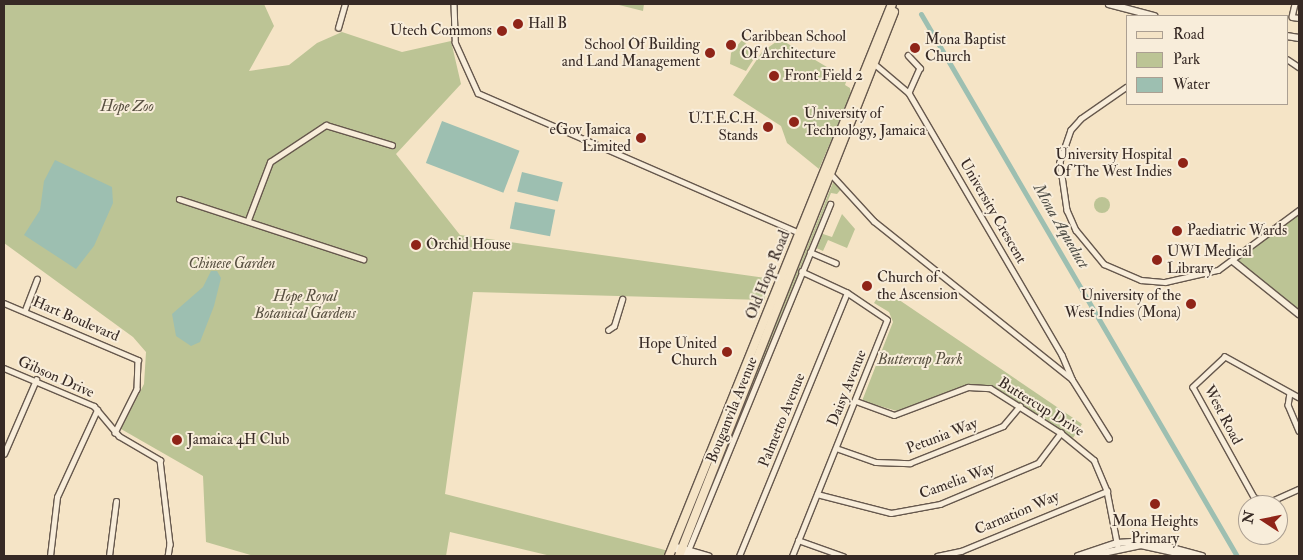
<!DOCTYPE html>
<html>
<head>
<meta charset="utf-8">
<style>
	body { margin:0 }
	#map { position:relative; width:1303px; height:560px; overflow:hidden; background:#f5e4c6; font-family:"IM FELL Double Pica",serif }
	div>[style] { position:absolute }
	[style*='--x'] { left:calc(var(--x)*1px); top:calc(var(--y)*1px); width:calc(var(--w)*1px); rotate:calc(var(--a)*1deg) }
	.green>* { inset:0; background:#bcc495 }
	.round { border-radius:50% }
	.water>* { inset:0; background:#9dbfb1; transform-origin:0 0 }
	.canal>* { height:5px; margin:-2.5px; padding:0 2.5px; transform-origin:2.5px; border-radius:2.5px; background:#9dbfb1 }
	.roads { filter:drop-shadow(1px 0 #66584d) drop-shadow(-1px 0 #66584d) drop-shadow(0 1px #66584d) drop-shadow(0 -1px #66584d) }
	.minor>* { height:4.5px; margin:-2.25px; padding:0 2.25px; transform-origin:2.25px; border-radius:2.25px; background:#f8edda }
	.tertiary>* { height:5.5px; margin:-2.75px; padding:0 2.75px; transform-origin:2.75px; border-radius:2.75px; background:#f8edda }
	.primary>* { height:8px; margin:-4px; padding:0 4px; transform-origin:4px; border-radius:4px; background:#f5e4c6 }
	.dots>* { width:14px; height:14px; translate:-50% -50%; box-sizing:border-box; border:2px solid #f8edda; border-radius:50% }
	span { translate:-50% -50%; white-space:nowrap; text-align:center; line-height:1.15; -webkit-text-stroke:4px #f8edda; paint-order:stroke }
	.poi-label { font-size:15px; color:#372a25 }
	.left { translate:0 -50%; text-align:left }
	.right { translate:-100% -50%; text-align:right }
	.park-label { font-size:15px; color:#585041; font-style:italic }
	.street-label { font-size:15px; color:#372a25 }
	.water-label { font-size:16px; color:#504f48; font-style:italic }
	.frame { position:absolute; inset:0; border:5px solid #372a25; pointer-events:none }
	.legend { position:absolute; left:1126px; top:15px; width:162px; height:90px; box-sizing:border-box; background:#f8edda; border:1px solid #ab9f92; margin:0; padding:6px 9px; list-style:none; font-size:15px; color:#372a25 }
	.legend li { display:flex; align-items:center; gap:10px; height:25px }
	.legend b { width:25px; border:1px solid #ab9f92 }
	.north { position:absolute; left:1238px; top:495px; width:50px; height:50px; box-sizing:border-box; background:#f8edda; border:1px solid #ab9f92; border-radius:50%; rotate:281deg; font-size:14px; font-weight:700; line-height:20px; text-align:center; color:#372a25 }
	.north::after { content:''; display:block; margin:auto; width:18px; height:22px; background:#8f2418; clip-path:polygon(50% 0,100% 100%,50% 72%,0 100%) }
</style>
</head>
<body>
<div id="map">
	<div class="green">
		<i style="clip-path:polygon(4px 4px,264px 4px,274px 26px,249px 71px,289px 65px,317px 43px,342px 32px,402px 52px,451px 41px,461px 84px,396px 154px,460px 235px,772px 279px,764px 300px,473px 292px,445px 494px,669px 551px,667px 556px,551px 556px,450px 532px,446px 556px,254px 556px,206px 542px,203px 476px,121px 429px,144px 384px,146px 352px,133px 337px,4px 243px)"></i>
		<i style="clip-path:polygon(615px 4px,644px 4px,643px 11px)"></i>
		<i style="clip-path:polygon(780px 39px,847px 79px,845px 85px,850px 88px,851px 94px,819px 169px,787px 143px,781px 126px,733px 95px,762px 52px)"></i>
		<i style="clip-path:polygon(742px 40px,757px 54px,746px 71px,730px 64px,731px 53px)"></i>
		<i style="clip-path:polygon(834px 180px,842px 188px,837px 194px,831px 193px,688px 543px)"></i>
		<i class="round" style="left:1094px;top:197px;width:16px;height:16px"></i>
		<i style="clip-path:polygon(1299px 212px,1299px 312px,1236px 261px)"></i>
		<i style="clip-path:polygon(842px 214px,855px 229px,847px 248px,828px 240px,823px 251px,814px 247px,820px 233px,832px 237px)"></i>
		<i style="clip-path:polygon(883px 289px,1082px 424px,1073px 438px,987px 385px,968px 385px,897px 411px,862px 401px,893px 322px,889px 312px,874px 303px)"></i>
	</div>
	<div class="water">
		<i style="left:442px;top:121px;width:83px;height:45px;rotate:21deg"></i>
		<i style="clip-path:polygon(55px 160px,112px 187px,113px 203px,94px 246px,76px 269px,24px 235px,40px 210px,44px 181px)"></i>
		<i style="left:522px;top:172px;width:42px;height:20px;rotate:14deg"></i>
		<i style="left:515px;top:202px;width:41px;height:27px;rotate:11deg"></i>
		<i style="clip-path:polygon(211px 271px,217px 271px,221px 278px,214px 306px,200px 342px,191px 346px,176px 336px,172px 314px,203px 287px)"></i>
	</div>
	<div class="canal">
		<i style="--x:921;--y:14;--w:627;--a:59.76"></i>
	</div>
	<div class="roads">
		<div class="minor">
			<i style="--x:454;--y:4;--w:38;--a:88"></i>
			<i style="--x:455;--y:42;--w:56;--a:65.7"></i>
			<i style="--x:478;--y:93;--w:353;--a:23.5"></i>
			<i style="--x:1295;--y:4;--w:13;--a:103"></i>
			<i style="--x:1292;--y:17;--w:7;--a:8"></i>
			<i style="--x:338;--y:28;--w:25;--a:-74"></i>
			<i style="--x:908;--y:55;--w:18;--a:47"></i>
			<i style="--x:920;--y:68;--w:27;--a:114"></i>
			<i style="--x:1287;--y:59;--w:14;--a:34"></i>
			<i style="--x:877;--y:66;--w:42;--a:40.2"></i>
			<i style="--x:909;--y:93;--w:303;--a:59.7"></i>
			<i style="--x:1062;--y:355;--w:26;--a:67"></i>
			<i style="--x:1127;--y:87;--w:56;--a:145.2"></i>
			<i style="--x:1081;--y:119;--w:15;--a:132"></i>
			<i style="--x:1071;--y:130;--w:34;--a:109"></i>
			<i style="--x:1060;--y:162;--w:49;--a:81.7"></i>
			<i style="--x:1067;--y:210;--w:22;--a:66"></i>
			<i style="--x:1076;--y:230;--w:44;--a:50.5"></i>
			<i style="--x:1104;--y:264;--w:40;--a:23.4"></i>
			<i style="--x:1141;--y:280;--w:24;--a:5"></i>
			<i style="--x:1165;--y:282;--w:54;--a:-12.8"></i>
			<i style="--x:1218;--y:270;--w:101;--a:-36.5"></i>
			<i style="--x:830;--y:173;--w:65;--a:47.5"></i>
			<i style="--x:874;--y:221;--w:253;--a:38.6"></i>
			<i style="--x:1072;--y:379;--w:70;--a:57.9"></i>
			<i style="--x:179;--y:199;--w:194;--a:18.1"></i>
			<i style="--x:248;--y:220;--w:62;--a:-69.2"></i>
			<i style="--x:270;--y:162;--w:67;--a:-33.5"></i>
			<i style="--x:326;--y:125;--w:69;--a:16.9"></i>
			<i style="--x:810;--y:252;--w:28;--a:23"></i>
			<i style="--x:4;--y:303;--w:146;--a:23"></i>
			<i style="--x:138;--y:360;--w:29;--a:92"></i>
			<i style="--x:137;--y:389;--w:49;--a:116.6"></i>
			<i style="--x:25;--y:310;--w:33;--a:-69"></i>
			<i style="--x:608;--y:330;--w:7;--a:-34"></i>
			<i style="--x:614;--y:326;--w:28;--a:-73"></i>
			<i style="--x:4;--y:368;--w:98;--a:22.9"></i>
			<i style="--x:94;--y:406;--w:39;--a:50"></i>
			<i style="--x:119;--y:436;--w:48;--a:30.3"></i>
			<i style="--x:160;--y:460;--w:85;--a:83.2"></i>
			<i style="--x:170;--y:544;--w:12;--a:99"></i>
			<i style="--x:1290;--y:393;--w:12;--a:99"></i>
			<i style="--x:1288;--y:405;--w:28;--a:67"></i>
			<i style="--x:1299;--y:398;--w:85;--a:-151"></i>
			<i style="--x:1225;--y:357;--w:44;--a:136.8"></i>
			<i style="--x:1193;--y:387;--w:126;--a:61"></i>
			<i style="--x:1254;--y:497;--w:14;--a:25"></i>
			<i style="--x:1267;--y:503;--w:35;--a:-24"></i>
			<i style="--x:856;--y:401;--w:40;--a:20.2"></i>
			<i style="--x:894;--y:415;--w:79;--a:-20.7"></i>
			<i style="--x:968;--y:387;--w:22;--a:3"></i>
			<i style="--x:990;--y:388;--w:84;--a:32.4"></i>
			<i style="--x:1061;--y:433;--w:43;--a:39.3"></i>
			<i style="--x:1094;--y:460;--w:34;--a:67"></i>
			<i style="--x:1107;--y:491;--w:57;--a:78.9"></i>
			<i style="--x:836;--y:448;--w:42;--a:19.3"></i>
			<i style="--x:876;--y:462;--w:34;--a:2"></i>
			<i style="--x:910;--y:463;--w:100;--a:-21.7"></i>
			<i style="--x:1003;--y:426;--w:26;--a:-50"></i>
			<i style="--x:4;--y:454;--w:81;--a:-66.6"></i>
			<i style="--x:817;--y:494;--w:76;--a:14.4"></i>
			<i style="--x:891;--y:513;--w:50;--a:-10.4"></i>
			<i style="--x:940;--y:504;--w:106;--a:-22.7"></i>
			<i style="--x:1038;--y:463;--w:38;--a:-53"></i>
			<i style="--x:798;--y:540;--w:48;--a:19.6"></i>
			<i style="--x:687;--y:553;--w:377;--a:-67.7"></i>
			<i style="--x:50;--y:556;--w:59;--a:-83.2"></i>
			<i style="--x:57;--y:497;--w:96;--a:-65.3"></i>
			<i style="--x:109;--y:556;--w:55;--a:-82.7"></i>
			<i style="--x:739;--y:556;--w:284;--a:-67.7"></i>
			<i style="--x:792;--y:556;--w:254;--a:-68.1"></i>
			<i style="--x:887;--y:320;--w:48;--a:-146"></i>
			<i style="--x:847;--y:293;--w:50;--a:-155"></i>
			<i style="--x:937;--y:556;--w:25;--a:-12"></i>
			<i style="--x:961;--y:551;--w:158;--a:-22.3"></i>
		</div>
		<div class="tertiary">
			<i style="--x:1109;--y:4;--w:47;--a:14.9"></i>
			<i style="--x:1287;--y:36;--w:12;--a:9"></i>
			<i style="--x:1233;--y:261;--w:85;--a:38.8"></i>
			<i style="--x:673;--y:546;--w:37;--a:16"></i>
			<i style="--x:678;--y:550;--w:15;--a:23"></i>
			<i style="--x:1078;--y:556;--w:41;--a:-18.4"></i>
			<i style="--x:1117;--y:543;--w:29;--a:-4"></i>
			<i style="--x:1146;--y:541;--w:58;--a:15"></i>
			<i style="--x:1089;--y:556;--w:53;--a:-11.9"></i>
			<i style="--x:1141;--y:545;--w:51;--a:12.4"></i>
		</div>
		<div class="primary">
			<i style="--x:669;--y:556;--w:595;--a:-68"></i>
			<i style="--x:679;--y:556;--w:585;--a:-68.44"></i>
		</div>
	</div>
	<div class="dots">
		<i style="left:518px;top:24px;background:#8f2418"></i>
		<i style="left:502px;top:31px;background:#8f2418"></i>
		<i style="left:731px;top:45px;background:#8f2418"></i>
		<i style="left:915px;top:48px;background:#8f2418"></i>
		<i style="left:710px;top:53px;background:#8f2418"></i>
		<i style="left:774px;top:76px;background:#8f2418"></i>
		<i style="left:794px;top:122px;background:#8f2418"></i>
		<i style="left:768px;top:127px;background:#8f2418"></i>
		<i style="left:641px;top:138px;background:#8f2418"></i>
		<i style="left:1183px;top:163px;background:#8f2418"></i>
		<i style="left:1177px;top:231px;background:#8f2418"></i>
		<i style="left:416px;top:245px;background:#8f2418"></i>
		<i style="left:1157px;top:260px;background:#8f2418"></i>
		<i style="left:867px;top:286px;background:#8f2418"></i>
		<i style="left:1191px;top:304px;background:#8f2418"></i>
		<i style="left:727px;top:352px;background:#8f2418"></i>
		<i style="left:177px;top:440px;background:#8f2418"></i>
		<i style="left:1155px;top:504px;background:#8f2418"></i>
	</div>
	<div class="poi-label">
		<span class="left" style="left:528px;top:24px">Hall B</span>
		<span class="right" style="left:492px;top:31px">Utech Commons</span>
		<span class="left" style="left:741px;top:45px">Caribbean School<br>Of Architecture</span>
		<span class="left" style="left:925px;top:48px">Mona Baptist<br>Church</span>
		<span class="right" style="left:700px;top:53px">School Of Building<br>and Land Management</span>
		<span class="left" style="left:784px;top:76px">Front Field 2</span>
		<span class="left" style="left:804px;top:122px">University of<br>Technology, Jamaica</span>
		<span class="right" style="left:758px;top:127px">U.T.E.C.H.<br>Stands</span>
		<span class="right" style="left:631px;top:138px">eGov Jamaica<br>Limited</span>
		<span class="right" style="left:1172px;top:163px">University Hospital<br>Of The West Indies</span>
		<span class="left" style="left:1187px;top:231px">Paediatric Wards</span>
		<span class="left" style="left:426px;top:245px">Orchid House</span>
		<span class="left" style="left:1167px;top:260px">UWI Medical<br>Library</span>
		<span class="left" style="left:877px;top:286px">Church of<br>the Ascension</span>
		<span class="right" style="left:1181px;top:304px">University of the<br>West Indies (Mona)</span>
		<span class="right" style="left:717px;top:352px">Hope United<br>Church</span>
		<span class="left" style="left:187px;top:440px">Jamaica 4H Club</span>
		<span style="left:1155px;top:530px">Mona Heights<br>Primary</span>
	</div>
	<div class="park-label">
		<span style="left:127px;top:107px">Hope Zoo</span>
		<span style="left:232px;top:264px">Chinese Garden</span>
		<span style="left:305px;top:305px">Hope Royal<br>Botanical Gardens</span>
		<span style="left:920px;top:360px">Buttercup Park</span>
	</div>
	<div class="street-label">
		<span style="left:993px;top:211px;rotate:60deg">University Crescent</span>
		<span style="left:768px;top:275px;rotate:-68deg">Old Hope Road</span>
		<span style="left:76px;top:319px;rotate:23deg">Hart Boulevard</span>
		<span style="left:56px;top:377px;rotate:24deg">Gibson Drive</span>
		<span style="left:847px;top:388px;rotate:-68deg">Daisy Avenue</span>
		<span style="left:1041px;top:407px;rotate:32deg">Buttercup Drive</span>
		<span style="left:732px;top:410px;rotate:-68deg">Bouganvila Avenue</span>
		<span style="left:1223px;top:415px;rotate:62deg">West Road</span>
		<span style="left:782px;top:420px;rotate:-68deg">Palmetto Avenue</span>
		<span style="left:942px;top:436px;rotate:-21deg">Petunia Way</span>
		<span style="left:957px;top:481px;rotate:-20deg">Camelia Way</span>
		<span style="left:1017px;top:513px;rotate:-23deg">Carnation Way</span>
	</div>
	<div class="water-label">
		<span style="left:1061px;top:226px;rotate:60deg">Mona Aqueduct</span>
	</div>
	<div class="frame"></div>
	<ul class="legend">
	<li><b style="height:6px;background:#f5e4c6"></b>Road</li>
	<li><b style="height:14px;background:#bcc495"></b>Park</li>
	<li><b style="height:14px;background:#9dbfb1"></b>Water</li>
	</ul>
	<div class="north">N</div>
</div>
</body>
</html>
